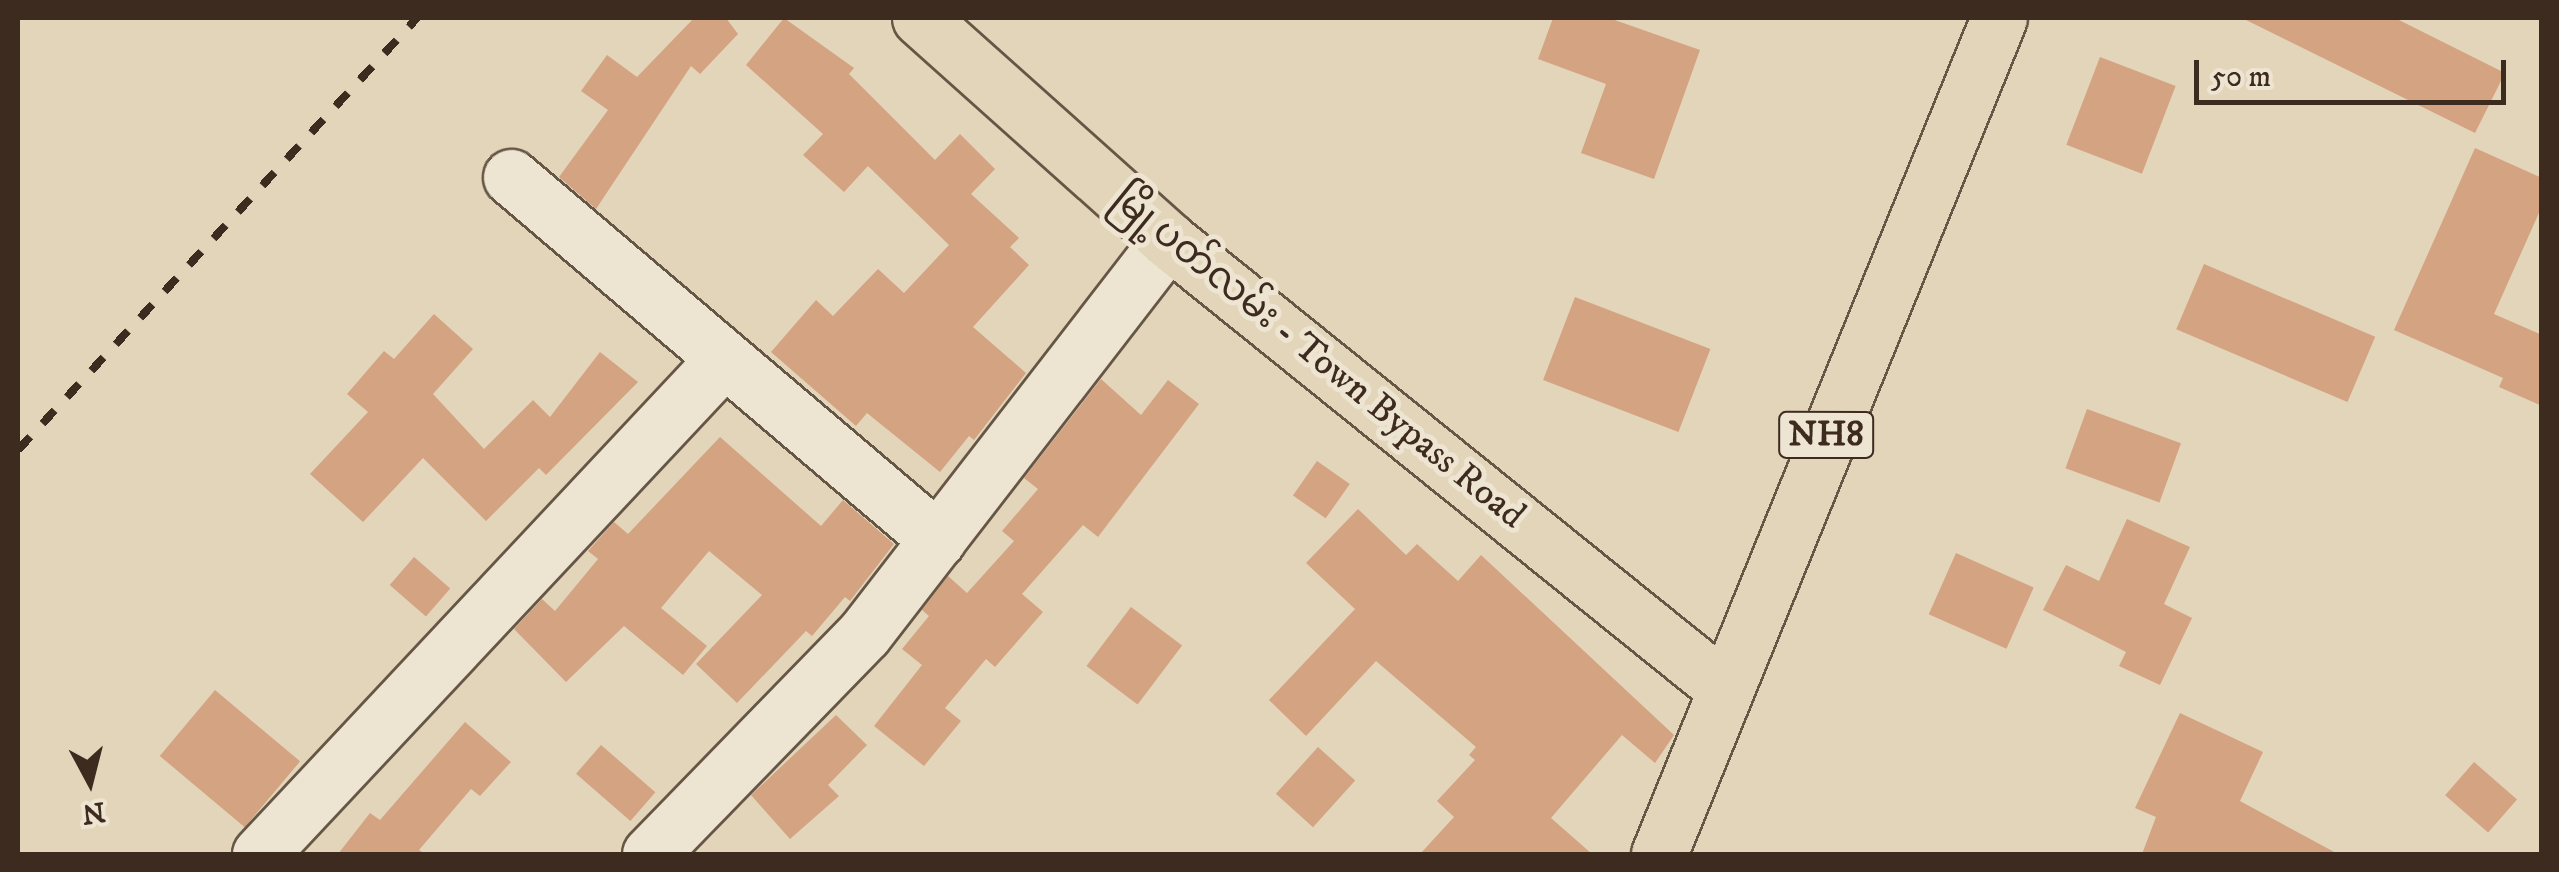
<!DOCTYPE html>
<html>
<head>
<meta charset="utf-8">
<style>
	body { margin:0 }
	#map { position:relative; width:2559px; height:872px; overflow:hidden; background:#e3d5b9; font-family:"IM FELL DW Pica","Noto Sans Myanmar",serif }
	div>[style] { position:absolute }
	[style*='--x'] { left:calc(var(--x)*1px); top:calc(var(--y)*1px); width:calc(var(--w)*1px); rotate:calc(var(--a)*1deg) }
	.building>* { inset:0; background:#d3a382; transform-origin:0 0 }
	.roads { filter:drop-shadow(2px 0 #665646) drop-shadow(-2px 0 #665646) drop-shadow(0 2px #665646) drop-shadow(0 -2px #665646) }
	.minor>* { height:55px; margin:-27.5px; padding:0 27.5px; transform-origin:27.5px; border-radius:27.5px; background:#ede4d2 }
	.major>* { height:55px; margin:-27.5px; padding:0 27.5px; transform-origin:27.5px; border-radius:27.5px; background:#e3d5b9 }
	.highway>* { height:55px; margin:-27.5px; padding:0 27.5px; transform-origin:27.5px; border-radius:27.5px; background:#e3d5b9 }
	.rail>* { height:8px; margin-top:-4px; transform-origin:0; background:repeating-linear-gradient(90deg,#3d2b1f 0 18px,transparent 0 36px) }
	span { translate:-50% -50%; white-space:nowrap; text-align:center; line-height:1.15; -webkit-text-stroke:10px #ede4d2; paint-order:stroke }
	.shield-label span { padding:2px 8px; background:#ede4d2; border:2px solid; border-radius:8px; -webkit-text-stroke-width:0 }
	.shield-label { font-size:35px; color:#3d2b1f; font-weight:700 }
	.street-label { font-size:38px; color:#3d2b1f }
	.frame { position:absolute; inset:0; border:20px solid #3d2b1f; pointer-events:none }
	.north { position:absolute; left:40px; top:732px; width:100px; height:100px; -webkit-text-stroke:8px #ede4d2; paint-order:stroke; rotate:173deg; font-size:28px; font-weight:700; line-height:40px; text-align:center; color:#3d2b1f }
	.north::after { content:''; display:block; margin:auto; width:35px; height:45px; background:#3d2b1f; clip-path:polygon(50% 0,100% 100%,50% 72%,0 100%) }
	.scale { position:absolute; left:2194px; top:60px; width:312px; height:45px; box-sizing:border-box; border:5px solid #3d2b1f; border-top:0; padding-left:12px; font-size:30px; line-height:35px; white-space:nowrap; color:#3d2b1f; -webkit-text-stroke:8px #ede4d2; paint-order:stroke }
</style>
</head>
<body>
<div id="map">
	<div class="building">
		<i style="clip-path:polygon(694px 18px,726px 18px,738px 34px,700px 74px,691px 66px,596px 209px,559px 177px,608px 110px,581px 91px,607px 55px,637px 77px)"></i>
		<i style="clip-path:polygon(784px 18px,854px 68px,849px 74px,935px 160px,960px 134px,995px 169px,971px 194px,1019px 238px,1010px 247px,1029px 265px,973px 327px,1026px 373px,974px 440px,969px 436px,940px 472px,867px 413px,856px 426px,771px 352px,816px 300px,833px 316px,878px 269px,904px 293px,949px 245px,868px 166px,844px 192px,803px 155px,823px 134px,746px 65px)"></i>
		<i style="clip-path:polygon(1553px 18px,1609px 18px,1700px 50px,1654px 179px,1581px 153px,1606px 84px,1538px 59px)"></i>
		<i style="clip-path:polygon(2242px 18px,2395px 18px,2505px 73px,2475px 133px)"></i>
		<i style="left:2100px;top:57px;width:81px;height:94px;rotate:21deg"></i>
		<i style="clip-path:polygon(2475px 148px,2542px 178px,2542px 206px,2494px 314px,2542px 335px,2542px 406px,2499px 387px,2503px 378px,2394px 330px)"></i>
		<i style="left:2204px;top:264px;width:186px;height:71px;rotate:23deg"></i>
		<i style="left:1575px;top:297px;width:145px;height:89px;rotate:21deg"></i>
		<i style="clip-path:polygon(434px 314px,473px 349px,433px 394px,484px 449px,533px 400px,550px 417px,600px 352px,638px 382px,546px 475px,539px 468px,486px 521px,423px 458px,363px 522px,310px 474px,368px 412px,347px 394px,384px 351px,394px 359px)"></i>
		<i style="clip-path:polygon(1101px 379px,1141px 415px,1168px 380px,1199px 404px,1098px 537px,1083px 525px,1022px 594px,1043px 612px,995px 667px,986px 659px,945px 708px,961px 721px,924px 766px,874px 726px,922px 665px,902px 649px,929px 616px,922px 610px,948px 576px,967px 593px,1014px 541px,1002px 531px,1038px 489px,1024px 478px)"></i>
		<i style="left:2087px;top:409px;width:100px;height:63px;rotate:20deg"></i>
		<i style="clip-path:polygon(720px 437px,821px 526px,843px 500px,894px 544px,850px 601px,845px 597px,812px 636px,806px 631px,737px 703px,696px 664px,762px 595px,709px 551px,661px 608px,707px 646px,683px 675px,624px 626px,566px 682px,514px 629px,542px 599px,555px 611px,598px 559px,588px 551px,614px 522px,628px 534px)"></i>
		<i style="left:1317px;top:461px;width:40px;height:42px;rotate:35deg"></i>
		<i style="clip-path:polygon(1358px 509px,1406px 555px,1417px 544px,1458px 581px,1481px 555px,1674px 735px,1655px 763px,1622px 735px,1551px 818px,1592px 854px,1420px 854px,1454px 817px,1437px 801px,1475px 760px,1469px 755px,1476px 747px,1376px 661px,1306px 736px,1269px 700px,1355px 609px,1306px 563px)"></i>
		<i style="clip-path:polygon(2127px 519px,2190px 547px,2164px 604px,2192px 618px,2160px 685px,2119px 666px,2126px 652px,2043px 610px,2066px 565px,2099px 581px)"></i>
		<i style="left:1956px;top:553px;width:85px;height:67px;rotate:24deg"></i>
		<i style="left:414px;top:557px;width:48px;height:37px;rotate:41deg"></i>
		<i style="left:1131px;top:607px;width:64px;height:74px;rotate:37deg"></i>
		<i style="left:215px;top:690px;width:111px;height:86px;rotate:40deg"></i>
		<i style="clip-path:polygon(2180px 713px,2263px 752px,2240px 801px,2338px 854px,2142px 854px,2156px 817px,2135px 808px)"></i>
		<i style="clip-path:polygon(836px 715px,867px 745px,828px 785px,839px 796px,790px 839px,751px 795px)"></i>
		<i style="clip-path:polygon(465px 722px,511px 762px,480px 796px,471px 789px,419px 850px,425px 854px,338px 854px,370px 813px,380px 820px)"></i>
		<i style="left:601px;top:745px;width:72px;height:38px;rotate:41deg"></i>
		<i style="left:1318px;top:747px;width:50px;height:63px;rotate:42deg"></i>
		<i style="left:2474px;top:762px;width:57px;height:44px;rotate:41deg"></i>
	</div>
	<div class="roads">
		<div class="minor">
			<i style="--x:511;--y:177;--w:560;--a:40.37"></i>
			<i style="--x:260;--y:854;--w:676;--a:-46.86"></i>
			<i style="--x:650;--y:854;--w:307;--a:-45.8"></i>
			<i style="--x:864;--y:634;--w:498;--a:-52.3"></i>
		</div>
		<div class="major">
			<i style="--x:920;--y:18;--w:333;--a:41.8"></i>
			<i style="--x:1168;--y:240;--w:714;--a:38.86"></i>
		</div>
		<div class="highway">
			<i style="--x:1659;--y:854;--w:902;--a:-67.87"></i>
		</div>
	</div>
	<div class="rail">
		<i style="--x:18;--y:450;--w:588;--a:-47.27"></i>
	</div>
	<div class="shield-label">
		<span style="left:1826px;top:435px">NH8</span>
	</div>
	<div class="street-label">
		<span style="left:1318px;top:358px;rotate:39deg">မြို့ပတ်လမ်း - Town Bypass Road</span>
	</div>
	<div class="frame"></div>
	<div class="north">N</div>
	<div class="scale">50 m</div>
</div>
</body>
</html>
